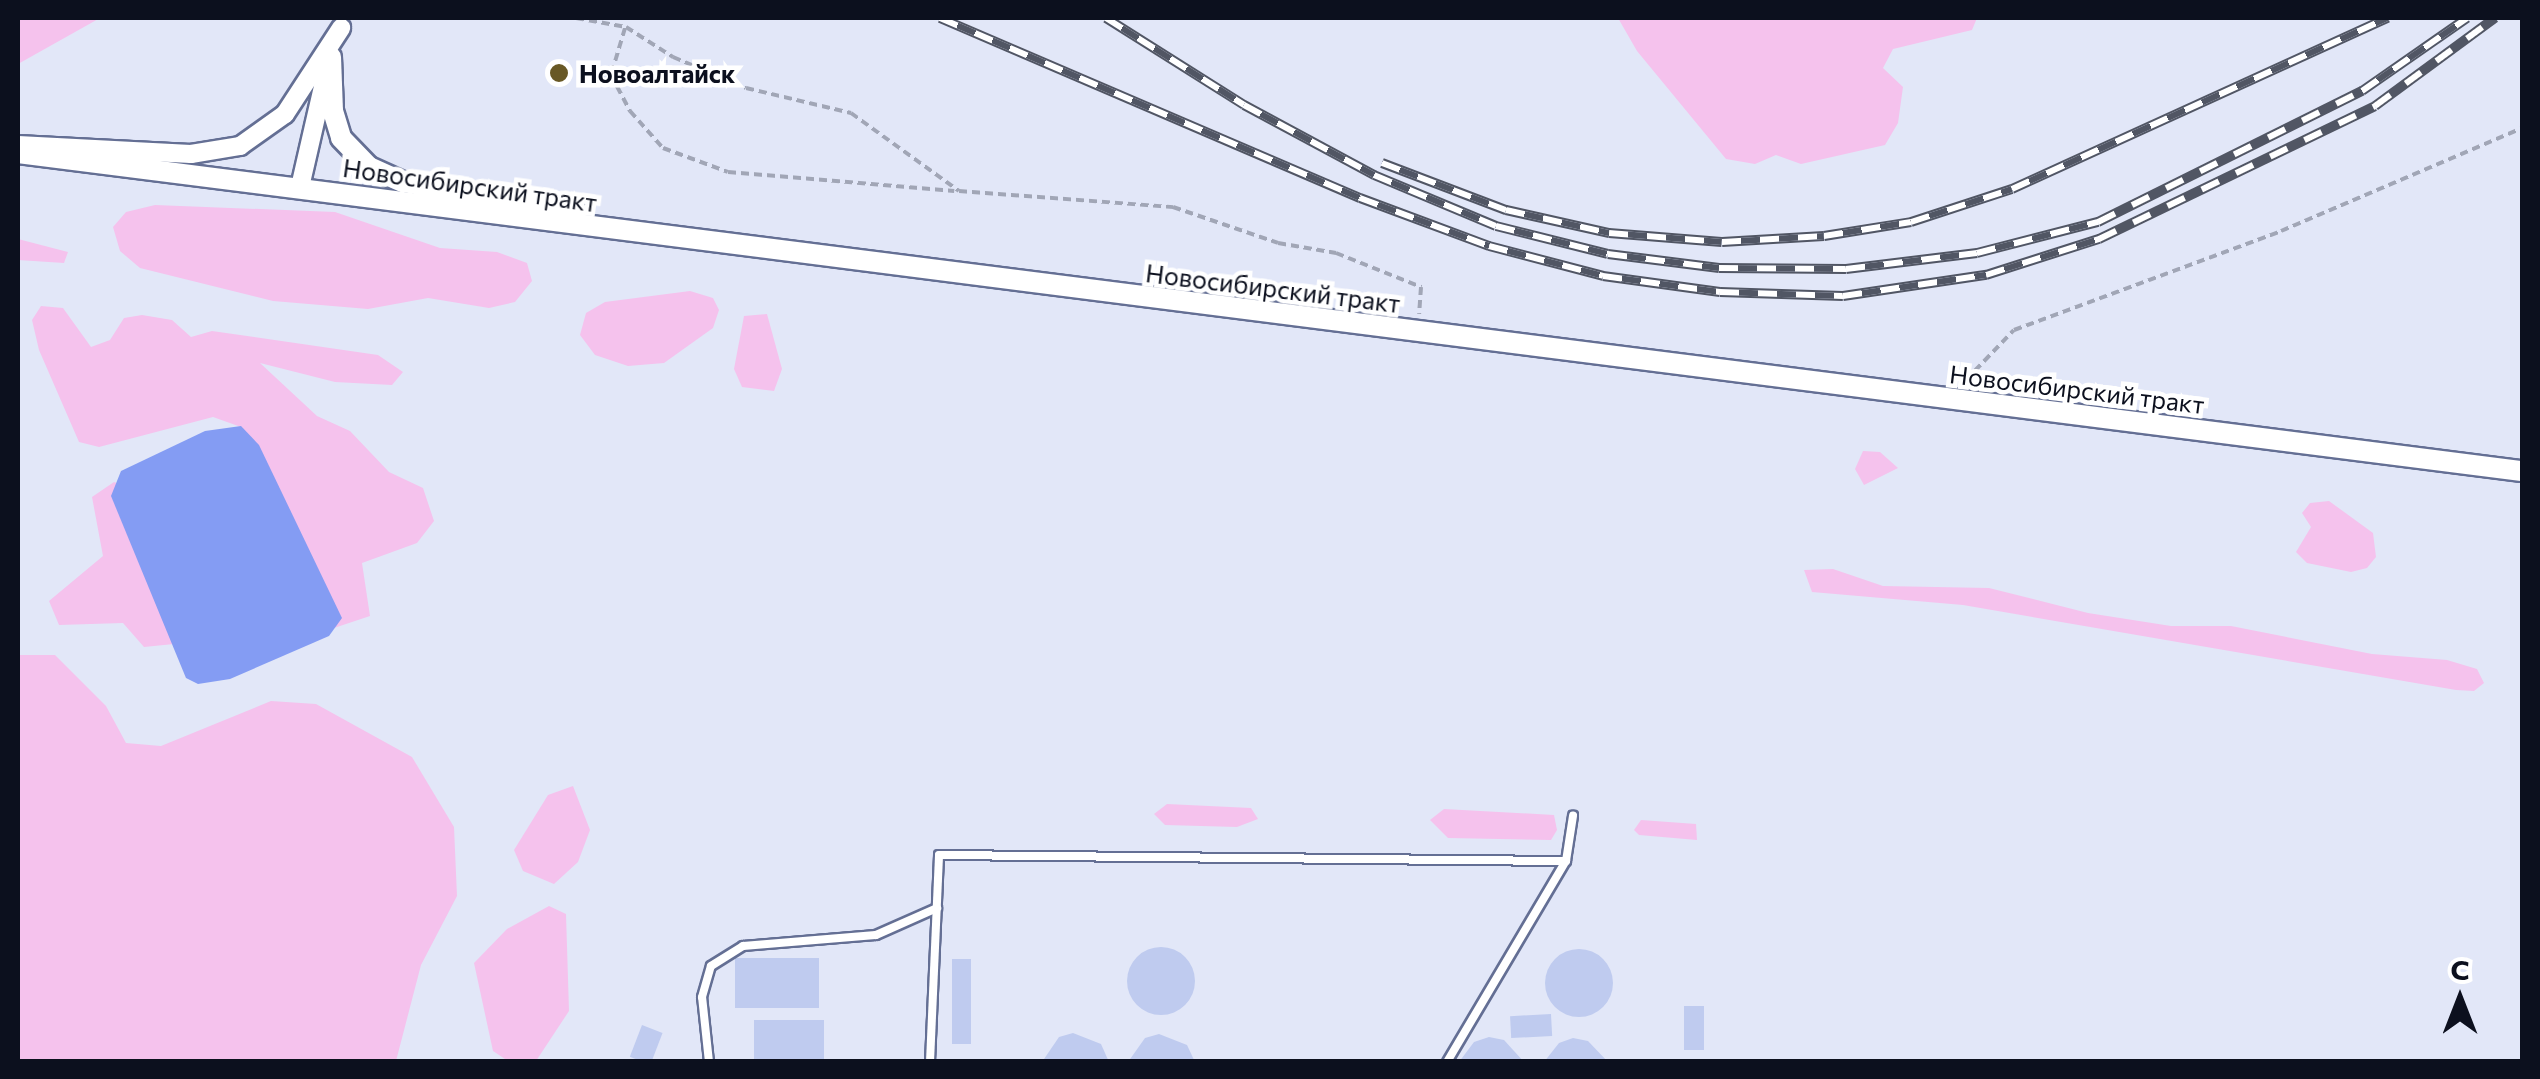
<!DOCTYPE html>
<html>
<head>
<meta charset="utf-8">
<style>
	body { margin:0 }
	#map { position:relative; width:2540px; height:1079px; overflow:hidden; background:#e2e7f8; font-family:Commissioner,sans-serif }
	div>[style] { position:absolute }
	[style*='--x'] { left:calc(var(--x)*1px); top:calc(var(--y)*1px); width:calc(var(--w)*1px); rotate:calc(var(--a)*1deg) }
	.green>* { inset:0; background:#f5c2ed }
	.water>* { inset:0; background:#849cf3 }
	.building>* { inset:0; background:#bfcbef; transform-origin:0 0 }
	.round { border-radius:50% }
	.path>* { height:4px; margin-top:-2px; transform-origin:0; background:repeating-linear-gradient(90deg,#a1a6b6 0 8px,transparent 0 13px) }
	.roads { filter:drop-shadow(2px 0 #646f94) drop-shadow(-2px 0 #646f94) drop-shadow(0 2px #646f94) drop-shadow(0 -2px #646f94) }
	.service>* { height:8px; margin:-4px; padding:0 4px; transform-origin:4px; border-radius:4px; background:#fff }
	.tertiary>* { height:18px; margin:-9px; padding:0 9px; transform-origin:9px; border-radius:9px; background:#fff }
	.secondary>* { height:20px; margin:-10px; padding:0 10px; transform-origin:10px; border-radius:10px; background:#fff }
	.rail>* { height:10px; margin-top:-5px; transform-origin:0; background:repeating-linear-gradient(90deg,#fff 0 19px,#515664 0 38px); box-sizing:border-box; border-block:2px solid #515664 }
	.dots>* { width:28px; height:28px; translate:-50% -50%; box-sizing:border-box; border:5px solid #fff; border-radius:50% }
	span { translate:-50% -50%; white-space:nowrap; text-align:center; line-height:1.15; -webkit-text-stroke:9px #fff; paint-order:stroke }
	.poi-label { font-size:25px; color:#0c101e; font-weight:700 }
	.left { translate:0 -50%; text-align:left }
	.street-label { font-size:25px; color:#0c101e }
	.frame { position:absolute; inset:0; border:20px solid #0c101e; pointer-events:none }
	.north { position:absolute; left:2410px; top:949px; width:100px; height:100px; -webkit-text-stroke:8px #fff; paint-order:stroke; rotate:0deg; font-size:28px; font-weight:700; line-height:40px; text-align:center; color:#0c101e }
	.north::after { content:''; display:block; margin:auto; width:35px; height:45px; background:#0c101e; clip-path:polygon(50% 0,100% 100%,50% 72%,0 100%) }
</style>
</head>
<body>
<div id="map">
	<div class="green">
		<i style="clip-path:polygon(18px 18px,100px 18px,18px 64px)"></i>
		<i style="clip-path:polygon(1618px 18px,1977px 18px,1972px 30px,1893px 49px,1883px 68px,1903px 87px,1898px 123px,1885px 145px,1801px 164px,1776px 155px,1755px 164px,1726px 159px,1637px 51px)"></i>
		<i style="clip-path:polygon(155px 205px,335px 212px,440px 248px,497px 252px,527px 263px,532px 281px,515px 302px,489px 308px,428px 298px,368px 309px,273px 301px,140px 268px,120px 251px,113px 227px,126px 212px)"></i>
		<i style="clip-path:polygon(18px 239px,68px 252px,64px 263px,18px 260px)"></i>
		<i style="clip-path:polygon(690px 291px,713px 298px,719px 310px,713px 328px,664px 363px,628px 366px,595px 355px,580px 335px,586px 313px,605px 302px)"></i>
		<i style="clip-path:polygon(41px 306px,63px 308px,91px 347px,110px 340px,124px 318px,142px 315px,172px 320px,191px 337px,212px 331px,378px 355px,403px 372px,392px 385px,335px 382px,260px 363px,317px 416px,350px 431px,389px 472px,423px 488px,434px 521px,417px 543px,362px 563px,370px 616px,334px 628px,144px 647px,123px 623px,59px 625px,49px 601px,103px 556px,92px 497px,114px 482px,140px 492px,241px 427px,213px 417px,99px 447px,79px 442px,39px 350px,32px 320px)"></i>
		<i style="clip-path:polygon(767px 314px,782px 369px,774px 391px,742px 387px,734px 369px,744px 316px)"></i>
		<i style="clip-path:polygon(1863px 451px,1880px 452px,1898px 468px,1864px 485px,1855px 469px)"></i>
		<i style="clip-path:polygon(2329px 501px,2373px 533px,2376px 557px,2367px 568px,2351px 572px,2307px 563px,2296px 552px,2311px 527px,2302px 513px,2310px 503px)"></i>
		<i style="clip-path:polygon(1833px 569px,1883px 586px,1989px 588px,2088px 613px,2171px 626px,2231px 626px,2372px 654px,2447px 660px,2477px 669px,2484px 683px,2474px 691px,2456px 690px,1963px 605px,1812px 592px,1804px 570px)"></i>
		<i style="clip-path:polygon(18px 655px,55px 655px,106px 706px,126px 743px,161px 746px,271px 701px,316px 704px,412px 757px,454px 827px,457px 896px,421px 965px,396px 1061px,18px 1061px)"></i>
		<i style="clip-path:polygon(573px 786px,590px 830px,578px 862px,554px 884px,523px 871px,514px 850px,548px 795px)"></i>
		<i style="clip-path:polygon(1167px 804px,1251px 808px,1258px 819px,1237px 827px,1165px 825px,1154px 814px)"></i>
		<i style="clip-path:polygon(1444px 809px,1554px 815px,1557px 830px,1551px 840px,1448px 838px,1430px 820px)"></i>
		<i style="clip-path:polygon(1641px 820px,1696px 824px,1697px 840px,1639px 835px,1634px 830px)"></i>
		<i style="clip-path:polygon(549px 906px,566px 914px,569px 1011px,536px 1061px,508px 1061px,493px 1051px,474px 963px,507px 929px)"></i>
	</div>
	<div class="water">
		<i style="clip-path:polygon(241px 426px,259px 445px,342px 618px,329px 636px,230px 679px,198px 684px,186px 678px,111px 496px,121px 471px,205px 431px)"></i>
	</div>
	<div class="building">
		<i class="round" style="left:1127px;top:947px;width:68px;height:68px"></i>
		<i class="round" style="left:1545px;top:949px;width:68px;height:68px"></i>
		<i style="left:735px;top:958px;width:84px;height:50px"></i>
		<i style="left:952px;top:959px;width:19px;height:85px"></i>
		<i style="left:1684px;top:1006px;width:20px;height:44px"></i>
		<i style="left:1551px;top:1014px;width:22px;height:41px;rotate:87deg"></i>
		<i style="left:754px;top:1020px;width:70px;height:42px"></i>
		<i style="left:642px;top:1025px;width:22px;height:34px;rotate:21deg"></i>
		<i style="clip-path:polygon(1073px 1033px,1101px 1044px,1109px 1062px,1042px 1062px,1059px 1037px)"></i>
		<i style="clip-path:polygon(1159px 1034px,1187px 1045px,1195px 1062px,1128px 1062px,1145px 1038px)"></i>
		<i style="clip-path:polygon(1489px 1037px,1504px 1040px,1524px 1062px,1459px 1062px,1474px 1042px)"></i>
		<i style="clip-path:polygon(1573px 1038px,1588px 1041px,1608px 1062px,1544px 1062px,1559px 1043px)"></i>
	</div>
	<div class="path">
		<i style="--x:576;--y:18;--w:51;--a:10.2"></i>
		<i style="--x:626;--y:27;--w:56;--a:32.6"></i>
		<i style="--x:673;--y:57;--w:79;--a:23"></i>
		<i style="--x:746;--y:88;--w:108;--a:13.4"></i>
		<i style="--x:851;--y:113;--w:133;--a:35.8"></i>
		<i style="--x:959;--y:191;--w:215;--a:4.3"></i>
		<i style="--x:1173;--y:207;--w:111;--a:18.9"></i>
		<i style="--x:1278;--y:243;--w:59;--a:9.8"></i>
		<i style="--x:1336;--y:253;--w:92;--a:21.8"></i>
		<i style="--x:1421;--y:287;--w:27;--a:94"></i>
		<i style="--x:625;--y:28;--w:49;--a:106.6"></i>
		<i style="--x:611;--y:75;--w:41;--a:62.2"></i>
		<i style="--x:630;--y:111;--w:50;--a:48.3"></i>
		<i style="--x:663;--y:148;--w:69;--a:20.3"></i>
		<i style="--x:728;--y:172;--w:227;--a:4.8"></i>
		<i style="--x:1966;--y:380;--w:69;--a:-46.2"></i>
		<i style="--x:2014;--y:330;--w:285;--a:-20.3"></i>
		<i style="--x:2281;--y:231;--w:262;--a:-23.1"></i>
	</div>
	<div class="roads">
		<div class="service">
			<i style="--x:709;--y:1062;--w:65;--a:-96.1"></i>
			<i style="--x:702;--y:997;--w:32;--a:-74"></i>
			<i style="--x:711;--y:966;--w:38;--a:-32"></i>
			<i style="--x:743;--y:946;--w:133;--a:-4.7"></i>
			<i style="--x:876;--y:935;--w:67;--a:-23.9"></i>
			<i style="--x:930;--y:1062;--w:207;--a:-87.5"></i>
			<i style="--x:939;--y:855;--w:627;--a:0.55"></i>
			<i style="--x:1447;--y:1062;--w:234;--a:-59.4"></i>
			<i style="--x:1566;--y:861;--w:46;--a:-81.2"></i>
		</div>
		<div class="tertiary">
			<i style="--x:18;--y:145;--w:173;--a:3"></i>
			<i style="--x:191;--y:154;--w:50;--a:-9.3"></i>
			<i style="--x:240;--y:146;--w:55;--a:-35.4"></i>
			<i style="--x:285;--y:114;--w:103;--a:-56.9"></i>
			<i style="--x:300;--y:187;--w:125;--a:-77.1"></i>
		</div>
		<div class="secondary">
			<i style="--x:331;--y:57;--w:54;--a:87.9"></i>
			<i style="--x:333;--y:111;--w:28;--a:73"></i>
			<i style="--x:341;--y:138;--w:40;--a:46"></i>
			<i style="--x:369;--y:167;--w:37;--a:24"></i>
			<i style="--x:403;--y:182;--w:175;--a:9.9"></i>
			<i style="--x:18;--y:153;--w:2524;--a:7.24"></i>
		</div>
	</div>
	<div class="rail">
		<i style="--x:940;--y:18;--w:457;--a:23.2"></i>
		<i style="--x:1360;--y:198;--w:138;--a:20.4"></i>
		<i style="--x:1489;--y:246;--w:118;--a:14.7"></i>
		<i style="--x:1603;--y:276;--w:118;--a:7.8"></i>
		<i style="--x:1720;--y:292;--w:123;--a:1.9"></i>
		<i style="--x:1843;--y:296;--w:145;--a:-8.4"></i>
		<i style="--x:1986;--y:275;--w:119;--a:-17.7"></i>
		<i style="--x:2099;--y:239;--w:306;--a:-25.7"></i>
		<i style="--x:2375;--y:106;--w:149;--a:-36.3"></i>
		<i style="--x:1106;--y:18;--w:163;--a:32.2"></i>
		<i style="--x:1244;--y:105;--w:148;--a:28.3"></i>
		<i style="--x:1374;--y:175;--w:132;--a:22.7"></i>
		<i style="--x:1496;--y:226;--w:115;--a:14"></i>
		<i style="--x:1608;--y:254;--w:112;--a:7.2"></i>
		<i style="--x:1719;--y:268;--w:127;--a:0.5"></i>
		<i style="--x:1846;--y:269;--w:132;--a:-7"></i>
		<i style="--x:1977;--y:253;--w:125;--a:-14.4"></i>
		<i style="--x:2098;--y:222;--w:295;--a:-26.4"></i>
		<i style="--x:2362;--y:91;--w:128;--a:-34.8"></i>
		<i style="--x:1382;--y:163;--w:133;--a:20.8"></i>
		<i style="--x:1506;--y:210;--w:106;--a:12.6"></i>
		<i style="--x:1609;--y:233;--w:113;--a:4.6"></i>
		<i style="--x:1722;--y:242;--w:102;--a:-3.4"></i>
		<i style="--x:1824;--y:236;--w:88;--a:-9.1"></i>
		<i style="--x:1911;--y:222;--w:106;--a:-18.1"></i>
		<i style="--x:2012;--y:189;--w:413;--a:-24.5"></i>
	</div>
	<div class="dots">
		<i style="left:559px;top:73px;background:#685825"></i>
	</div>
	<div class="poi-label">
		<span class="left" style="left:579px;top:73px">Новоалтайск</span>
	</div>
	<div class="street-label">
		<span style="left:470px;top:185px;rotate:8deg">Новосибирский тракт</span>
		<span style="left:1273px;top:288px;rotate:7deg">Новосибирский тракт</span>
		<span style="left:2077px;top:389px;rotate:7deg">Новосибирский тракт</span>
	</div>
	<div class="frame"></div>
	<div class="north">С</div>
</div>
</body>
</html>
